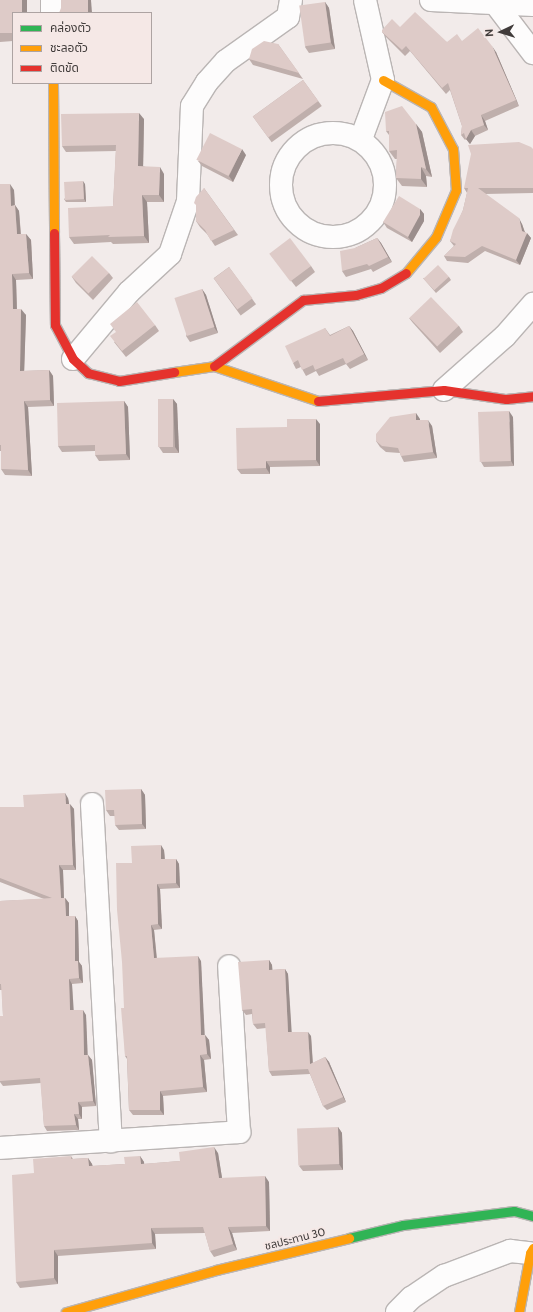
<!DOCTYPE html>
<html>
<head>
<meta charset="utf-8">
<style>
	body { margin:0 }
	#map { position:relative; width:533px; height:1312px; overflow:hidden; background:#f2ebea; font-family:Cabin,"Noto Sans Thai",sans-serif }
	div>[style] { position:absolute }
	[style*='--x'] { left:calc(var(--x)*1px); top:calc(var(--y)*1px); width:calc(var(--w)*1px); rotate:calc(var(--a)*1deg) }
	.roads { filter:drop-shadow(1px 0 #bab5b4) drop-shadow(-1px 0 #bab5b4) drop-shadow(0 1px #bab5b4) drop-shadow(0 -1px #bab5b4) }
	.street>* { height:22px; margin:-11px; padding:0 11px; transform-origin:11px; border-radius:11px; background:#fdfcfc }
	.street>.ring { margin:-11px; padding:0; box-sizing:content-box; background:none; border:22px solid #fdfcfc; border-radius:50% }
	.fast>* { height:9px; margin:-4.5px; padding:0 4.5px; transform-origin:4.5px; border-radius:4.5px; background:#30b455 }
	.slow>* { height:9px; margin:-4.5px; padding:0 4.5px; transform-origin:4.5px; border-radius:4.5px; background:#ff9f0a }
	.jam>* { height:9px; margin:-4.5px; padding:0 4.5px; transform-origin:4.5px; border-radius:4.5px; background:#e5322d }
	.wall>* { inset:0; background:#bfafac; transform-origin:0 0 }
	.shaded-wall>* { inset:0; background:#9b8e8c; transform-origin:0 0 }
	.building>* { inset:0; background:#decbc8; transform-origin:0 0 }
	span { translate:-50% -50%; white-space:nowrap; text-align:center; line-height:1.15; -webkit-text-stroke:4px #f5e8e6; paint-order:stroke }
	.street-label { font-size:11px; color:#413c3b }
	.legend { position:absolute; left:12px; top:12px; width:140px; height:72px; box-sizing:border-box; background:#f5e8e6; border:1px solid #ada3a2; margin:0; padding:5px 7px; list-style:none; font-size:12px; color:#413c3b }
	.legend li { display:flex; align-items:center; gap:8px; height:20px }
	.legend b { width:20px; border:1px solid #ada3a2 }
	.north { position:absolute; left:481px; top:12px; width:40px; height:40px; -webkit-text-stroke:3px #f5e8e6; paint-order:stroke; rotate:266deg; font-size:11px; font-weight:700; line-height:16px; text-align:center; color:#413c3b }
	.north::after { content:''; display:block; margin:auto; width:14px; height:18px; background:#413c3b; clip-path:polygon(50% 0,100% 100%,50% 72%,0 100%) }
</style>
</head>
<body>
<div id="map">
	<div class="roads">
		<div class="street">
			<i style="--x:52;--y:0;--w:13;--a:90"></i>
			<i style="--x:431;--y:0;--w:102;--a:2.8"></i>
			<i style="--x:495;--y:3;--w:63;--a:52.8"></i>
			<i class="ring" style="left:281px;top:133px;width:82px;height:82px"></i>
			<i style="--x:361;--y:139;--w:63;--a:-69.6"></i>
			<i style="--x:383;--y:80;--w:82;--a:-102.7"></i>
			<i style="--x:73;--y:359;--w:87;--a:-50.1"></i>
			<i style="--x:129;--y:292;--w:56;--a:-42.8"></i>
			<i style="--x:170;--y:254;--w:56;--a:-71.2"></i>
			<i style="--x:188;--y:201;--w:95;--a:-87.6"></i>
			<i style="--x:192;--y:106;--w:28;--a:-58"></i>
			<i style="--x:207;--y:82;--w:28;--a:-48"></i>
			<i style="--x:226;--y:61;--w:76;--a:-35.4"></i>
			<i style="--x:288;--y:17;--w:17;--a:-80"></i>
			<i style="--x:444;--y:390;--w:81;--a:-41.5"></i>
			<i style="--x:505;--y:336;--w:43;--a:-48.8"></i>
			<i style="--x:92;--y:804;--w:338;--a:86.8"></i>
			<i style="--x:0;--y:1148;--w:240;--a:-3.8"></i>
			<i style="--x:239;--y:1132;--w:166;--a:-93.4"></i>
			<i style="--x:397;--y:1312;--w:20;--a:-45"></i>
			<i style="--x:411;--y:1298;--w:40;--a:-34"></i>
			<i style="--x:444;--y:1276;--w:71;--a:-20.7"></i>
			<i style="--x:510;--y:1251;--w:20;--a:6"></i>
		</div>
		<div class="fast">
			<i style="--x:349;--y:1238;--w:56;--a:-13.5"></i>
			<i style="--x:403;--y:1225;--w:112;--a:-7.2"></i>
			<i style="--x:514;--y:1211;--w:20;--a:15"></i>
		</div>
		<div class="slow">
			<i style="--x:383;--y:80;--w:55;--a:29.4"></i>
			<i style="--x:431;--y:107;--w:47;--a:62.4"></i>
			<i style="--x:453;--y:149;--w:41;--a:85.8"></i>
			<i style="--x:456;--y:190;--w:51;--a:113.1"></i>
			<i style="--x:436;--y:237;--w:47;--a:129.8"></i>
			<i style="--x:53;--y:83;--w:150;--a:89.6"></i>
			<i style="--x:174;--y:372;--w:40;--a:-8.5"></i>
			<i style="--x:214;--y:366;--w:110;--a:18.6"></i>
			<i style="--x:66;--y:1312;--w:156;--a:-15.6"></i>
			<i style="--x:216;--y:1270;--w:137;--a:-13.5"></i>
			<i style="--x:519;--y:1312;--w:60;--a:-79.4"></i>
			<i style="--x:530;--y:1253;--w:6;--a:-59"></i>
		</div>
		<div class="jam">
			<i style="--x:54;--y:233;--w:92;--a:89.4"></i>
			<i style="--x:55;--y:325;--w:38;--a:62"></i>
			<i style="--x:73;--y:359;--w:21;--a:43"></i>
			<i style="--x:88;--y:373;--w:32;--a:14"></i>
			<i style="--x:119;--y:381;--w:56;--a:-9.3"></i>
			<i style="--x:214;--y:366;--w:111;--a:-36.6"></i>
			<i style="--x:303;--y:300;--w:53;--a:-5.4"></i>
			<i style="--x:356;--y:295;--w:26;--a:-16"></i>
			<i style="--x:381;--y:288;--w:29;--a:-31"></i>
			<i style="--x:318;--y:401;--w:126;--a:-5"></i>
			<i style="--x:444;--y:390;--w:63;--a:8.3"></i>
			<i style="--x:506;--y:399;--w:27;--a:-6"></i>
		</div>
	</div>
	<div class="wall">
		<i style="clip-path:polygon(0 0,13px 13px,13px 41px,0 42px)"></i>
		<i style="clip-path:polygon(325px 2px,329px 8px,335px 49px,309px 53px,305px 47px)"></i>
		<i style="clip-path:polygon(400px 27px,447px 42px,462px 41px,496px 52px,519px 106px,485px 121px,488px 130px,475px 136px,470px 144px,466px 139px,465px 140px,461px 135px,462px 126px,450px 90px,446px 94px,410px 51px,405px 56px,386px 37px,382px 32px)"></i>
		<i style="clip-path:polygon(278px 44px,303px 79px,253px 65px,249px 59px)"></i>
		<i style="left:303px;top:80px;width:32px;height:62px;rotate:54deg"></i>
		<i style="clip-path:polygon(144px 119px,143px 166px,164px 174px,164px 202px,147px 202px,149px 243px,113px 244px,111px 242px,74px 244px,69px 237px,113px 206px,116px 151px,66px 152px,62px 146px)"></i>
		<i style="clip-path:polygon(416px 124px,422px 132px,432px 177px,426px 176px,427px 187px,402px 186px,396px 178px,397px 159px,395px 159px,389px 151px,389px 135px,386px 131px)"></i>
		<i style="clip-path:polygon(533px 149px,533px 193px,485px 194px,522px 224px,525px 232px,531px 238px,520px 265px,485px 251px,468px 263px,447px 261px,444px 256px,454px 246px,450px 241px,463px 210px,467px 193px,464px 188px)"></i>
		<i style="clip-path:polygon(246px 155px,233px 182px,202px 166px,198px 161px)"></i>
		<i style="clip-path:polygon(0 184px,14px 190px,15px 205px,19px 211px,21px 234px,26px 234px,31px 240px,33px 279px,16px 280px,17px 309px,26px 315px,24px 371px,49px 370px,53px 376px,54px 406px,28px 407px,32px 476px,5px 475px,1px 469px,1px 451px,0 451px)"></i>
		<i style="clip-path:polygon(85px 184px,86px 202px,66px 202px,64px 199px)"></i>
		<i style="clip-path:polygon(204px 188px,238px 235px,215px 246px,207px 234px,200px 227px,196px 221px)"></i>
		<i style="clip-path:polygon(420px 209px,424px 214px,424px 221px,412px 242px,387px 228px,383px 222px)"></i>
		<i style="clip-path:polygon(377px 238px,381px 243px,392px 262px,373px 272px,371px 269px,346px 277px,342px 271px,355px 248px)"></i>
		<i style="clip-path:polygon(270px 254px,311px 266px,315px 272px,296px 287px)"></i>
		<i style="left:229px;top:267px;width:46px;height:19px;rotate:54deg"></i>
		<i style="clip-path:polygon(109px 273px,113px 278px,93px 300px,76px 283px,72px 277px)"></i>
		<i style="clip-path:polygon(449px 277px,451px 280px,436px 293px,423px 278px)"></i>
		<i style="clip-path:polygon(202px 289px,206px 295px,218px 333px,190px 342px,186px 336px)"></i>
		<i style="clip-path:polygon(409px 318px,459px 326px,463px 332px,440px 353px,413px 323px)"></i>
		<i style="clip-path:polygon(155px 325px,159px 331px,126px 357px,114px 342px)"></i>
		<i style="clip-path:polygon(349px 326px,353px 331px,368px 360px,350px 369px,346px 364px,319px 376px,316px 371px,306px 376px,301px 367px,296px 369px,293px 363px,325px 328px,330px 335px)"></i>
		<i style="clip-path:polygon(173px 399px,177px 404px,179px 453px,163px 453px,159px 447px)"></i>
		<i style="clip-path:polygon(124px 401px,128px 407px,130px 460px,99px 461px,95px 455px,95px 451px,62px 452px,58px 446px)"></i>
		<i style="clip-path:polygon(513px 417px,514px 466px,484px 467px,481px 462px)"></i>
		<i style="clip-path:polygon(420px 419px,420px 420px,432px 426px,437px 458px,404px 462px,401px 456px,400px 453px,386px 452px,380px 447px,376px 441px)"></i>
		<i style="clip-path:polygon(320px 424px,320px 466px,270px 467px,270px 474px,241px 474px,237px 469px,287px 427px)"></i>
		<i style="clip-path:polygon(141px 789px,145px 795px,146px 829px,119px 830px,115px 825px,115px 816px,110px 816px,106px 810px)"></i>
		<i style="clip-path:polygon(68px 798px,69px 804px,74px 809px,76px 870px,63px 870px,64px 898px,65px 898px,69px 903px,69px 916px,75px 916px,78px 921px,79px 962px,82px 966px,83px 983px,72px 984px,73px 1010px,86px 1015px,87px 1055px,88px 1055px,92px 1060px,96px 1106px,82px 1107px,82px 1119px,78px 1119px,79px 1130px,47px 1131px,44px 1126px,41px 1083px,3px 1086px,0 1082px,0 1016px,3px 1016px,2px 990px,0 990px,0 901px,44px 899px,0 882px,0 807px,24px 807px)"></i>
		<i style="clip-path:polygon(164px 850px,165px 859px,176px 859px,179px 864px,180px 888px,160px 889px,162px 929px,154px 930px,157px 958px,201px 961px,204px 1035px,205px 1035px,209px 1040px,211px 1059px,204px 1060px,207px 1092px,163px 1096px,164px 1115px,133px 1115px,129px 1110px,127px 1059px,125px 1056px,124px 1008px,132px 863px)"></i>
		<i style="clip-path:polygon(269px 960px,272px 965px,272px 970px,285px 969px,288px 974px,291px 1032px,311px 1036px,313px 1063px,325px 1057px,329px 1062px,346px 1102px,327px 1110px,323px 1106px,310px 1074px,272px 1076px,269px 1071px,266px 1028px,257px 1029px,253px 1024px,252px 1014px,246px 1015px,242px 1010px)"></i>
		<i style="clip-path:polygon(338px 1127px,342px 1133px,343px 1170px,303px 1171px,299px 1166px)"></i>
		<i style="clip-path:polygon(218px 1153px,222px 1178px,269px 1182px,270px 1231px,232px 1233px,237px 1250px,214px 1257px,210px 1251px,205px 1233px,155px 1234px,156px 1249px,58px 1256px,58px 1284px,20px 1288px,16px 1282px,71px 1156px,73px 1159px,88px 1158px,92px 1164px,93px 1166px,125px 1164px,140px 1156px,144px 1162px,144px 1164px,180px 1161px)"></i>
	</div>
	<div class="shaded-wall">
		<i style="left:22px;top:0;width:5px;height:13px"></i>
		<i style="clip-path:polygon(88px 0,91px 0,92px 13px,88px 13px)"></i>
		<i style="clip-path:polygon(325px 2px,329px 8px,335px 49px,331px 43px)"></i>
		<i style="clip-path:polygon(492px 46px,496px 52px,519px 106px,516px 100px)"></i>
		<i style="clip-path:polygon(139px 113px,144px 119px,143px 173px,138px 166px)"></i>
		<i style="clip-path:polygon(481px 115px,485px 121px,488px 130px,484px 125px)"></i>
		<i style="clip-path:polygon(416px 124px,422px 132px,432px 177px,426px 169px)"></i>
		<i style="clip-path:polygon(471px 130px,475px 136px,470px 144px,466px 139px)"></i>
		<i style="clip-path:polygon(242px 149px,246px 155px,233px 182px,229px 176px)"></i>
		<i style="clip-path:polygon(160px 167px,164px 174px,164px 202px,159px 195px)"></i>
		<i style="clip-path:polygon(421px 167px,426px 176px,427px 187px,421px 179px)"></i>
		<i style="clip-path:polygon(83px 181px,85px 184px,86px 202px,84px 199px)"></i>
		<i style="clip-path:polygon(10px 184px,14px 190px,15px 212px,11px 206px)"></i>
		<i style="clip-path:polygon(142px 195px,147px 202px,149px 243px,144px 236px)"></i>
		<i style="clip-path:polygon(15px 205px,19px 211px,21px 240px,17px 234px)"></i>
		<i style="clip-path:polygon(420px 209px,424px 214px,424px 221px,412px 242px,408px 237px)"></i>
		<i style="clip-path:polygon(519px 218px,522px 224px,526px 236px,527px 233px,531px 238px,520px 265px,516px 260px,522px 231px)"></i>
		<i style="clip-path:polygon(26px 234px,31px 240px,33px 279px,29px 273px)"></i>
		<i style="clip-path:polygon(377px 238px,381px 243px,392px 262px,388px 257px)"></i>
		<i style="clip-path:polygon(12px 274px,16px 280px,17px 315px,13px 309px)"></i>
		<i style="clip-path:polygon(202px 289px,206px 295px,218px 333px,214px 327px)"></i>
		<i style="clip-path:polygon(21px 309px,26px 315px,24px 377px,20px 371px)"></i>
		<i style="clip-path:polygon(349px 326px,353px 331px,368px 360px,364px 354px)"></i>
		<i style="clip-path:polygon(49px 370px,53px 376px,54px 406px,50px 400px)"></i>
		<i style="clip-path:polygon(173px 399px,177px 404px,179px 453px,175px 447px)"></i>
		<i style="clip-path:polygon(24px 401px,28px 407px,32px 476px,28px 470px)"></i>
		<i style="clip-path:polygon(124px 401px,128px 407px,130px 460px,126px 454px)"></i>
		<i style="clip-path:polygon(509px 411px,513px 417px,514px 466px,511px 461px)"></i>
		<i style="clip-path:polygon(416px 413px,420px 419px,420px 426px,416px 420px)"></i>
		<i style="clip-path:polygon(316px 419px,320px 424px,320px 466px,316px 460px)"></i>
		<i style="clip-path:polygon(428px 420px,432px 426px,437px 458px,433px 452px)"></i>
		<i style="clip-path:polygon(266px 461px,270px 467px,270px 474px,266px 468px)"></i>
		<i style="clip-path:polygon(141px 789px,145px 795px,146px 829px,142px 824px)"></i>
		<i style="clip-path:polygon(65px 793px,68px 798px,70px 809px,66px 804px)"></i>
		<i style="clip-path:polygon(70px 804px,74px 809px,76px 870px,73px 865px)"></i>
		<i style="clip-path:polygon(161px 845px,164px 850px,165px 864px,161px 859px)"></i>
		<i style="clip-path:polygon(176px 859px,179px 864px,180px 888px,176px 883px)"></i>
		<i style="clip-path:polygon(59px 865px,63px 870px,64px 903px,61px 898px)"></i>
		<i style="clip-path:polygon(157px 884px,160px 889px,162px 929px,158px 924px)"></i>
		<i style="clip-path:polygon(65px 898px,69px 903px,69px 921px,66px 916px)"></i>
		<i style="clip-path:polygon(75px 916px,78px 921px,79px 962px,82px 966px,83px 983px,79px 978px,75px 961px)"></i>
		<i style="clip-path:polygon(151px 925px,154px 930px,157px 963px,154px 958px)"></i>
		<i style="clip-path:polygon(198px 956px,201px 961px,205px 1040px,201px 1035px)"></i>
		<i style="clip-path:polygon(269px 960px,272px 965px,273px 975px,269px 970px)"></i>
		<i style="clip-path:polygon(285px 969px,288px 974px,292px 1037px,288px 1032px)"></i>
		<i style="clip-path:polygon(69px 979px,72px 984px,74px 1015px,70px 1010px)"></i>
		<i style="clip-path:polygon(83px 1010px,86px 1015px,88px 1061px,84px 1055px)"></i>
		<i style="clip-path:polygon(308px 1032px,311px 1036px,313px 1069px,310px 1064px)"></i>
		<i style="clip-path:polygon(205px 1035px,209px 1040px,211px 1059px,207px 1054px)"></i>
		<i style="clip-path:polygon(88px 1055px,92px 1060px,96px 1106px,93px 1101px)"></i>
		<i style="clip-path:polygon(200px 1055px,204px 1060px,207px 1092px,203px 1087px)"></i>
		<i style="clip-path:polygon(325px 1057px,329px 1062px,346px 1102px,343px 1097px)"></i>
		<i style="clip-path:polygon(160px 1091px,163px 1096px,164px 1115px,160px 1110px)"></i>
		<i style="clip-path:polygon(78px 1102px,82px 1107px,82px 1119px,79px 1114px)"></i>
		<i style="clip-path:polygon(74px 1114px,78px 1119px,79px 1130px,76px 1125px)"></i>
		<i style="clip-path:polygon(338px 1127px,342px 1133px,343px 1170px,339px 1164px)"></i>
		<i style="clip-path:polygon(214px 1147px,218px 1153px,223px 1184px,219px 1178px)"></i>
		<i style="clip-path:polygon(140px 1156px,144px 1162px,145px 1170px,141px 1164px)"></i>
		<i style="clip-path:polygon(88px 1158px,92px 1164px,93px 1172px,89px 1166px)"></i>
		<i style="clip-path:polygon(265px 1176px,269px 1182px,270px 1231px,266px 1226px)"></i>
		<i style="clip-path:polygon(228px 1227px,232px 1233px,237px 1250px,233px 1244px)"></i>
		<i style="clip-path:polygon(151px 1228px,155px 1234px,156px 1249px,152px 1243px)"></i>
		<i style="clip-path:polygon(54px 1250px,58px 1256px,58px 1284px,54px 1278px)"></i>
	</div>
	<div class="building">
		<i style="clip-path:polygon(0 0,22px 0,22px 13px,13px 13px,13px 33px,0 33px)"></i>
		<i style="clip-path:polygon(61px 0,88px 0,88px 13px,59px 13px,61px 8px)"></i>
		<i style="left:325px;top:2px;width:41px;height:26px;rotate:82deg"></i>
		<i style="clip-path:polygon(415px 12px,447px 42px,457px 34px,462px 41px,478px 28px,492px 46px,516px 100px,481px 115px,484px 125px,471px 130px,466px 139px,464px 133px,461px 135px,462px 126px,448px 83px,442px 88px,406px 46px,402px 50px,382px 32px,382px 30px,392px 19px,400px 27px)"></i>
		<i style="clip-path:polygon(264px 41px,278px 44px,299px 73px,249px 59px,252px 49px)"></i>
		<i style="left:303px;top:80px;width:26px;height:62px;rotate:54deg"></i>
		<i style="clip-path:polygon(402px 106px,416px 124px,426px 169px,421px 167px,421px 179px,396px 178px,397px 150px,389px 151px,389px 131px,386px 131px,385px 112px)"></i>
		<i style="clip-path:polygon(139px 113px,138px 166px,160px 167px,159px 195px,142px 195px,144px 236px,108px 237px,110px 235px,69px 237px,68px 208px,113px 206px,116px 145px,62px 146px,61px 114px)"></i>
		<i style="left:210px;top:133px;width:36px;height:30px;rotate:27deg"></i>
		<i style="clip-path:polygon(519px 142px,531px 147px,533px 149px,533px 188px,478px 188px,519px 218px,522px 231px,527px 233px,516px 260px,482px 246px,465px 257px,444px 256px,456px 244px,450px 241px,453px 230px,463px 210px,468px 188px,464px 188px,471px 154px,468px 145px)"></i>
		<i style="left:83px;top:181px;width:18px;height:19px;rotate:87deg"></i>
		<i style="clip-path:polygon(0 184px,10px 184px,11px 206px,15px 205px,17px 234px,26px 234px,29px 273px,12px 274px,13px 309px,21px 309px,20px 371px,49px 370px,50px 400px,24px 401px,28px 470px,1px 469px,1px 445px,0 445px)"></i>
		<i style="clip-path:polygon(204px 188px,234px 230px,211px 241px,205px 230px,196px 221px,196px 205px,194px 203px,196px 197px)"></i>
		<i style="clip-path:polygon(399px 196px,420px 209px,420px 215px,408px 237px,383px 222px)"></i>
		<i style="left:290px;top:238px;width:35px;height:26px;rotate:53deg"></i>
		<i style="clip-path:polygon(377px 238px,388px 257px,369px 266px,367px 264px,342px 271px,340px 251px,355px 248px)"></i>
		<i style="left:92px;top:256px;width:24px;height:29px;rotate:45deg"></i>
		<i style="left:438px;top:265px;width:16px;height:20px;rotate:47deg"></i>
		<i style="left:229px;top:267px;width:39px;height:19px;rotate:53deg"></i>
		<i style="left:202px;top:289px;width:40px;height:29px;rotate:72deg"></i>
		<i style="left:431px;top:297px;width:40px;height:30px;rotate:46deg"></i>
		<i style="clip-path:polygon(137px 302px,155px 325px,122px 351px,110px 336px,116px 332px,110px 324px)"></i>
		<i style="clip-path:polygon(349px 326px,364px 354px,346px 364px,343px 358px,315px 370px,313px 365px,302px 370px,298px 360px,293px 363px,285px 346px,325px 328px,330px 336px)"></i>
		<i style="left:158px;top:399px;width:15px;height:48px"></i>
		<i style="clip-path:polygon(124px 401px,126px 454px,95px 455px,95px 445px,58px 446px,57px 403px)"></i>
		<i style="left:509px;top:411px;width:50px;height:31px;rotate:88deg"></i>
		<i style="clip-path:polygon(416px 413px,416px 420px,428px 420px,433px 452px,401px 456px,398px 448px,382px 446px,376px 441px,376px 434px,390px 417px)"></i>
		<i style="clip-path:polygon(287px 419px,316px 419px,316px 460px,266px 461px,266px 468px,237px 469px,236px 428px,287px 427px)"></i>
		<i style="clip-path:polygon(141px 789px,142px 824px,115px 825px,114px 810px,106px 810px,105px 790px)"></i>
		<i style="clip-path:polygon(65px 793px,66px 804px,70px 804px,73px 865px,59px 865px,61px 898px,65px 898px,66px 916px,75px 916px,75px 961px,78px 961px,79px 978px,69px 979px,70px 1010px,83px 1010px,84px 1055px,88px 1055px,93px 1101px,78px 1102px,79px 1114px,74px 1114px,76px 1125px,44px 1126px,40px 1078px,0 1081px,0 1016px,3px 1016px,1px 984px,0 984px,0 901px,52px 898px,0 878px,0 807px,24px 807px,23px 795px)"></i>
		<i style="clip-path:polygon(161px 845px,161px 859px,176px 859px,176px 883px,157px 884px,158px 924px,151px 925px,154px 958px,198px 956px,201px 1035px,205px 1035px,207px 1054px,200px 1055px,203px 1087px,160px 1091px,160px 1110px,129px 1110px,127px 1056px,125px 1056px,121px 1008px,124px 1008px,122px 962px,117px 910px,116px 863px,132px 863px,131px 846px)"></i>
		<i style="clip-path:polygon(269px 960px,269px 970px,285px 969px,288px 1032px,308px 1032px,310px 1064px,325px 1057px,343px 1097px,323px 1106px,308px 1069px,269px 1071px,265px 1023px,253px 1024px,252px 1009px,242px 1010px,238px 962px)"></i>
		<i style="left:338px;top:1127px;width:37px;height:41px;rotate:88deg"></i>
		<i style="clip-path:polygon(214px 1147px,219px 1178px,265px 1176px,266px 1226px,228px 1227px,233px 1244px,210px 1251px,203px 1227px,151px 1228px,152px 1243px,54px 1250px,54px 1278px,16px 1282px,12px 1175px,34px 1173px,33px 1159px,71px 1156px,71px 1159px,88px 1158px,89px 1166px,125px 1164px,124px 1157px,140px 1156px,141px 1164px,180px 1161px,179px 1152px)"></i>
	</div>
	<div class="street-label">
		<span style="left:295px;top:1239px;rotate:-14deg">ชลประทาน 30</span>
	</div>
	<ul class="legend">
	<li><b style="height:5px;background:#30b455"></b>คล่องตัว</li>
	<li><b style="height:5px;background:#ff9f0a"></b>ชะลอตัว</li>
	<li><b style="height:5px;background:#e5322d"></b>ติดขัด</li>
	</ul>
	<div class="north">N</div>
</div>
</body>
</html>
